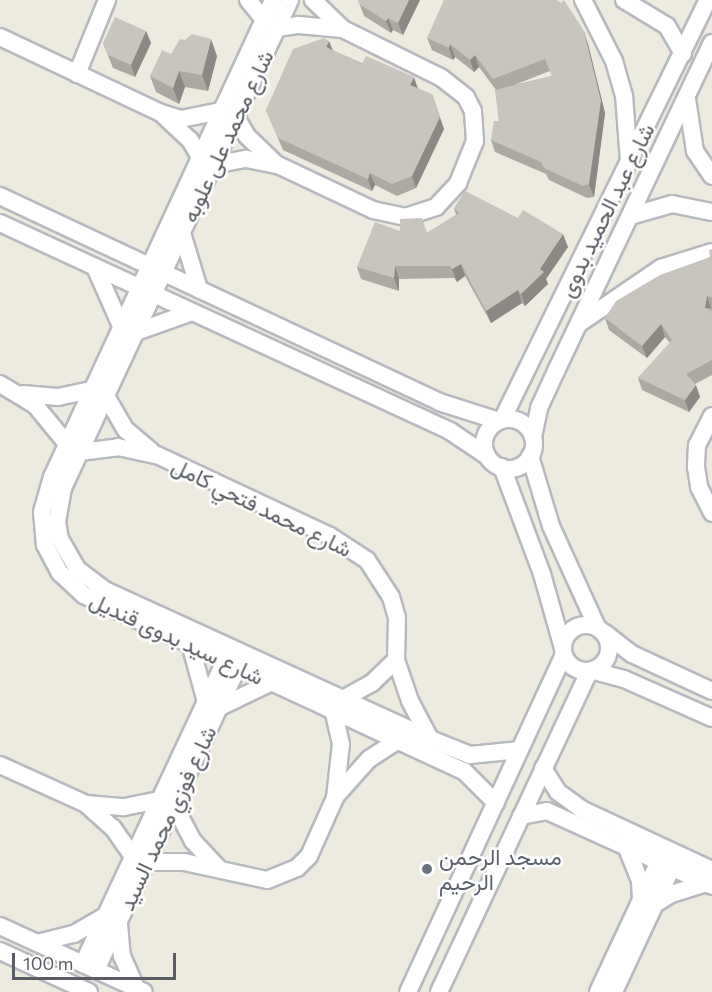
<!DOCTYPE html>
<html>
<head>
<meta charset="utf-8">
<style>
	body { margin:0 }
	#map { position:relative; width:712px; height:992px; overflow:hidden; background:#edeae0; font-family:Commissioner,Vazirmatn,sans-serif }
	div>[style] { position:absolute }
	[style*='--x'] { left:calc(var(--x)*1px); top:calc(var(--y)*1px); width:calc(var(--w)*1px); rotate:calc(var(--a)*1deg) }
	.roads { filter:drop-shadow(2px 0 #b6b9be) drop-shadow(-2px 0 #b6b9be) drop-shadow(0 2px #b6b9be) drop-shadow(0 -2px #b6b9be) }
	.minor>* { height:16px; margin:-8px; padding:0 8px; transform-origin:8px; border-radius:8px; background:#fff }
	.minor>.ring { margin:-8px; padding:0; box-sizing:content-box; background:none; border:16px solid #fff; border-radius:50% }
	.wall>* { inset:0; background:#aca9a3 }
	.shaded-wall>* { inset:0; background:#8c8985 }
	.building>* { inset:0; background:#c8c4be }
	.dots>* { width:16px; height:16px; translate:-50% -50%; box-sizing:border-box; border:3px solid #fff; border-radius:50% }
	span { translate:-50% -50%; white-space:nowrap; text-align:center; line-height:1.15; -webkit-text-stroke:5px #fff; paint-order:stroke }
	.street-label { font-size:22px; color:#595d63 }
	.worship-label { font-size:22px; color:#5b616d }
	.left { translate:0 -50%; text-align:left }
	.scale { position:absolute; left:12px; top:953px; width:164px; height:27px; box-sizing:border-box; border:3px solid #595d63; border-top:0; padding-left:8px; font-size:18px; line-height:21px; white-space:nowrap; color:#595d63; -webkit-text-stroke:4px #fff; paint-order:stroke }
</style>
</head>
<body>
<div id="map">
	<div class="roads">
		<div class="minor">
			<i style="--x:248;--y:0;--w:26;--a:51"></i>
			<i style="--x:273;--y:0;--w:526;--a:114.86"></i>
			<i style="--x:52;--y:477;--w:36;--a:106"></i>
			<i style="--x:42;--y:512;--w:33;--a:85"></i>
			<i style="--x:45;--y:545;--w:32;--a:62"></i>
			<i style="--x:60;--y:573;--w:33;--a:43"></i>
			<i style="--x:84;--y:595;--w:419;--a:24.9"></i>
			<i style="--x:464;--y:771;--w:45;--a:45"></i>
			<i style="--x:290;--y:0;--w:538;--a:114.95"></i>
			<i style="--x:63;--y:488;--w:35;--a:100"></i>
			<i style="--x:57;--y:522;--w:17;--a:80"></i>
			<i style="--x:60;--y:539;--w:34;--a:60"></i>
			<i style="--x:77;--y:569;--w:35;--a:37"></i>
			<i style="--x:105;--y:590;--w:358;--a:24.6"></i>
			<i style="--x:430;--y:739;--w:43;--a:21.8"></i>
			<i style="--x:470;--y:755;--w:50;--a:-5.7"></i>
			<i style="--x:583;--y:0;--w:68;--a:63.1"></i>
			<i style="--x:614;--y:61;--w:35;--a:74"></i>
			<i style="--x:624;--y:95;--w:66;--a:85.7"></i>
			<i style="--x:624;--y:0;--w:50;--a:31.2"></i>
			<i style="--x:667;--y:26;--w:32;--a:60"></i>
			<i style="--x:277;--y:28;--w:22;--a:-8"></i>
			<i style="--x:299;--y:25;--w:43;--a:5.3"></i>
			<i style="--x:0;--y:37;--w:178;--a:25.3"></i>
			<i style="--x:161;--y:113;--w:21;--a:17"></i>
			<i style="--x:181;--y:119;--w:41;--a:-11.3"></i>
			<i style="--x:77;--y:74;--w:80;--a:-67.9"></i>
			<i style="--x:687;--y:99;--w:53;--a:81.3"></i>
			<i style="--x:695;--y:151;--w:30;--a:56"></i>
			<i style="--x:164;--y:116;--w:35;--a:43"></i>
			<i style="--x:190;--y:140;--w:20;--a:60"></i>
			<i style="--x:236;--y:117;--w:22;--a:60"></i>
			<i style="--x:247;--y:136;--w:39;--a:44"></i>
			<i style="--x:214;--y:165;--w:33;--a:-11"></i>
			<i style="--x:246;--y:159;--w:33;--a:11"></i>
			<i style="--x:278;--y:165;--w:105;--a:25.3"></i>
			<i style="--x:373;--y:210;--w:33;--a:12"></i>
			<i style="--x:405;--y:217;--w:33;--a:-18"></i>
			<i style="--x:436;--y:207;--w:33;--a:-47"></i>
			<i style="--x:458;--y:183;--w:45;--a:-68"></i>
			<i style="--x:475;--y:141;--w:30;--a:-94"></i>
			<i style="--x:473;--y:111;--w:16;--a:-117"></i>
			<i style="--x:466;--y:97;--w:31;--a:-142"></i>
			<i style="--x:442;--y:78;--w:110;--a:-153.7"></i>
			<i style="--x:343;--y:29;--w:42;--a:-136"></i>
			<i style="--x:0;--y:196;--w:485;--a:25.1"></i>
			<i style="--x:439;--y:402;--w:63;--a:17.6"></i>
			<i style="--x:630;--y:216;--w:44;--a:-15.9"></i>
			<i style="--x:672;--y:204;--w:41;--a:11.3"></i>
			<i style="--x:0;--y:223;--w:496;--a:24.8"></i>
			<i style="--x:450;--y:431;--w:45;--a:34"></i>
			<i style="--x:182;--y:233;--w:59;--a:73.1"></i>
			<i style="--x:95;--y:267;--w:64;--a:66.2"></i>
			<i style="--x:580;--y:323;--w:98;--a:-34.2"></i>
			<i style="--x:661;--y:268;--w:53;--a:-17.4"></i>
			<i style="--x:136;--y:332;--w:59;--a:-19.7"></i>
			<i style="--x:0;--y:384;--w:41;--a:31"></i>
			<i style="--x:35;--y:405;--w:50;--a:50.6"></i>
			<i style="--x:23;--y:394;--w:35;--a:5"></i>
			<i style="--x:58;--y:397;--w:35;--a:-12"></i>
			<i style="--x:106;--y:396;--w:39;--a:60"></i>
			<i style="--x:126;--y:430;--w:33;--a:40"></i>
			<i style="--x:712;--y:416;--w:33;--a:117"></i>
			<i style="--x:697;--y:445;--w:22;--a:93"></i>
			<i style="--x:696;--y:467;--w:20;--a:81"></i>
			<i style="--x:699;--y:487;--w:29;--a:63"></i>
			<i class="ring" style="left:484px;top:419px;width:34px;height:34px"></i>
			<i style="--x:502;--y:420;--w:468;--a:-63.9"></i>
			<i style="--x:533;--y:437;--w:30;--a:-78"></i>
			<i style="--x:539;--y:408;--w:41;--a:-65.3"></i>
			<i style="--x:556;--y:371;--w:363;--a:-64.6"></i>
			<i style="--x:80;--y:452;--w:38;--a:-7"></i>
			<i style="--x:118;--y:447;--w:40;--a:12"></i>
			<i style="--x:157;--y:455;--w:191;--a:25.1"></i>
			<i style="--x:330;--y:536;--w:44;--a:33"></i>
			<i style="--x:367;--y:560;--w:44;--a:57"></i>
			<i style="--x:391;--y:597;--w:22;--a:74"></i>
			<i style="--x:397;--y:618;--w:42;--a:91.4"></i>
			<i style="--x:396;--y:660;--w:43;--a:71.1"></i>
			<i style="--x:410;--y:701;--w:43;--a:62.2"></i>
			<i style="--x:530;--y:456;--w:73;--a:73.3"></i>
			<i style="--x:551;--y:526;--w:111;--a:65.5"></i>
			<i style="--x:502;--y:467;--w:114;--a:69.5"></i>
			<i style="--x:542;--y:574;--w:77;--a:74.2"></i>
			<i class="ring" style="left:563px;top:625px;width:30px;height:30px"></i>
			<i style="--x:605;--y:633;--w:34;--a:38"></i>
			<i style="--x:632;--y:654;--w:88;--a:24.8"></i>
			<i style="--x:189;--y:640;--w:64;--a:74.7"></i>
			<i style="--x:594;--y:671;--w:31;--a:15"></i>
			<i style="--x:624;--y:679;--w:96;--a:23.9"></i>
			<i style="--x:343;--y:699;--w:33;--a:-29"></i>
			<i style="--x:372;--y:683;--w:33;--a:-44"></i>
			<i style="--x:220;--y:707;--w:58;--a:-25.7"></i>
			<i style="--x:0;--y:765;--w:94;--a:24.4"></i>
			<i style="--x:86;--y:804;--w:36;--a:42"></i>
			<i style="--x:113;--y:828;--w:35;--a:55"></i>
			<i style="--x:543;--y:768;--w:28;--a:58"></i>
			<i style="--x:558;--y:792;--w:29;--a:36"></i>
			<i style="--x:581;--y:809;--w:145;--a:25"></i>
			<i style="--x:335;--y:797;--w:51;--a:-48.2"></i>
			<i style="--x:369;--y:759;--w:35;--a:-33"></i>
			<i style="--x:87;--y:804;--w:37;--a:5"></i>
			<i style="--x:124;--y:807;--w:37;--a:-11"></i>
			<i style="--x:174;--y:805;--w:41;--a:62.2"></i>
			<i style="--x:193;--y:841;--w:37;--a:47"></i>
			<i style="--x:521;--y:816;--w:26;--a:-11"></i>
			<i style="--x:547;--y:811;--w:181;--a:24.4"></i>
			<i style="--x:626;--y:846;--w:38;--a:68"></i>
			<i style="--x:640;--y:881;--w:18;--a:87"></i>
			<i style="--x:147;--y:862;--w:37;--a:0"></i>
			<i style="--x:184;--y:862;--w:85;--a:12.2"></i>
			<i style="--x:267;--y:880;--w:32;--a:-22"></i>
			<i style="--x:297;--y:868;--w:17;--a:-45"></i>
			<i style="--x:309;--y:856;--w:64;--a:-65.9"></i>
			<i style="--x:335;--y:798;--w:54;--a:-83.7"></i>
			<i style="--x:341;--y:744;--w:35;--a:-103"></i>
			<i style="--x:655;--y:904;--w:19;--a:-32"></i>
			<i style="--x:671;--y:894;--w:37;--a:-17"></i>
			<i style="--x:119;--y:924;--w:32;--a:85"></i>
			<i style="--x:122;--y:956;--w:36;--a:66"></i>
			<i style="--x:0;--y:926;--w:158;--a:24.6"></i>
			<i style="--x:37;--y:943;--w:38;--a:-14"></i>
			<i style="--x:74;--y:934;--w:36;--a:-30"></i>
			<i style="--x:0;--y:951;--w:98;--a:24.7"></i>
			<i style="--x:83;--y:964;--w:335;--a:-64.9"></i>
			<i style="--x:96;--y:970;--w:335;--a:-64.9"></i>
			<i style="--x:408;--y:992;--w:371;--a:-65.2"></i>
			<i style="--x:439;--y:992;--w:353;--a:-64.9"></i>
			<i style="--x:598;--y:992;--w:145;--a:-65"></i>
			<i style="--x:614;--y:992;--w:138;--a:-65.1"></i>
		</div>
	</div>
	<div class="wall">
		<i style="clip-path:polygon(358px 0,420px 0,403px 35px,393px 30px,391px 33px,364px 16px)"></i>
		<i style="clip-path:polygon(146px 31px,151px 43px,135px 77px,113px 68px,103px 43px)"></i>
		<i style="clip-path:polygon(evenodd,427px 38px,588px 44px,605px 113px,594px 197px,587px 198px,549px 180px,546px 174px,495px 152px,491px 140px,499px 121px,496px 90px,479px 67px,474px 72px,455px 57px,453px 60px,432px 50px,427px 38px,550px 71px,552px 76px,514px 85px,550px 71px)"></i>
		<i style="clip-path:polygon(332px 50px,418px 88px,444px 129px,416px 188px,397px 196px,375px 185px,372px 191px,283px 150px,266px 110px)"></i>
		<i style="clip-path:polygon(171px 54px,217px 56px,208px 91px,185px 87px,179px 104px,156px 92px,150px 76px)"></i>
		<i style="clip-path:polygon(454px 208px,568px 247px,546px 279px,548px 284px,525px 306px,522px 303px,491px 323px,465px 276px,457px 282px,454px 278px,399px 279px,399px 291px,361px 279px,357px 267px,400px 231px,427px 233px,456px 215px)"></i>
		<i style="clip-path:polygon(712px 249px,712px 375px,695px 384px,700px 397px,689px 412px,642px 390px,638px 378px,670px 343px,665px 337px,647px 358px,609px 330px,605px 318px,710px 257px)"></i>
	</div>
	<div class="shaded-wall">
		<i style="clip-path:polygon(409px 0,420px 0,403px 35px,398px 23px)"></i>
		<i style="clip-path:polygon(388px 18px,393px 30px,391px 33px,386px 21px)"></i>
		<i style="clip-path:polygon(146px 31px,151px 43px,135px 77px,131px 65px)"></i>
		<i style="clip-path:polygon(584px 31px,588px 44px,605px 113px,594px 197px,589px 184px)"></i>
		<i style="clip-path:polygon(211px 39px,217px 56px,208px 91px,202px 75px)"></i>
		<i style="clip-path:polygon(329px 41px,334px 53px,326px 47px)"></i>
		<i style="clip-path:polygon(450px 44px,455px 57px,453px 60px,449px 48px)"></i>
		<i style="clip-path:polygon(475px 55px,479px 67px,474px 72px,470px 60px)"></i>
		<i style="clip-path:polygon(179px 71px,185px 87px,179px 104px,173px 88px)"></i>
		<i style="clip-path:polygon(414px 77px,418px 89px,410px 85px)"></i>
		<i style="clip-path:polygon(432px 94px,444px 129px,416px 188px,412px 176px)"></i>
		<i style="clip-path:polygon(370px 173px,375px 185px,372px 191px,368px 179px)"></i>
		<i style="clip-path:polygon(563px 234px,568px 247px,546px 279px,548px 284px,525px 306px,521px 294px,540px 269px)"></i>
		<i style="clip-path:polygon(461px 264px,465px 276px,457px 282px,452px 269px)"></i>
		<i style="clip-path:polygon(395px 266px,399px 279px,399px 291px,394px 278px)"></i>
		<i style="clip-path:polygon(518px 290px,522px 303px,491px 323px,486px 311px)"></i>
		<i style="clip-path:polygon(707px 296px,711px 309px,705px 308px)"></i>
		<i style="clip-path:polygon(661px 324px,665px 337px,647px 358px,642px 346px)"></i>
		<i style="clip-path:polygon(696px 385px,700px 397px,689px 412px,685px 400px)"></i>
	</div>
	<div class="building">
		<i style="clip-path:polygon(358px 0,409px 0,398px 23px,388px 18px,386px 21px,359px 4px)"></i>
		<i style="clip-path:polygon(444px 0,557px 0,561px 3px,564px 0,584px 31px,601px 101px,589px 184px,583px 186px,544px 168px,541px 162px,491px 140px,494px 121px,499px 121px,495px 90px,552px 76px,545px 59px,493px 79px,475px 55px,470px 60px,450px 44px,449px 48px,427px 38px)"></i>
		<i style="clip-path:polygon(115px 17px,146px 31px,131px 65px,108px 55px,103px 43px)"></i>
		<i style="clip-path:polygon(192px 34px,211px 39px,202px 75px,179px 71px,173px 88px,150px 76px,162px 50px,171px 54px,180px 39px,185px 40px)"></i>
		<i style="clip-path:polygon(324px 38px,329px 41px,326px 47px,362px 64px,366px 56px,414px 77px,410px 85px,432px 94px,440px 117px,412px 176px,392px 184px,370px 173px,368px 179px,278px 138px,266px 110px,293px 49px)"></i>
		<i style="clip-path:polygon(465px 191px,518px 218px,523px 210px,563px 234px,540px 269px,544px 272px,521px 294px,518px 290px,486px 311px,461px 264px,452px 269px,450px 266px,395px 266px,394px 278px,357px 267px,375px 222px,400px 231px,400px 219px,422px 218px,427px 233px,459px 213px,454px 208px)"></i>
		<i style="clip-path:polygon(712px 249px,712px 297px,707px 296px,705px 308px,711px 309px,712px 313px,712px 360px,686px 374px,696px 385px,685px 400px,638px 378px,672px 340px,661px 324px,642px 346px,605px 318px,616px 301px,660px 275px,710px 257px,709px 250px)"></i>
	</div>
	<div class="dots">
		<i style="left:427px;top:869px;background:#6b7280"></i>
	</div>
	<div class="street-label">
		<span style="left:227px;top:136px;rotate:-65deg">شارع محمد على علوبه</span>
		<span style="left:606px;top:210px;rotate:-64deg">شارع عبد الحميد بدوى</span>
		<span style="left:262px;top:507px;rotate:26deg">شارع محمد فتحي كامل</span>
		<span style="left:177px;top:638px;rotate:25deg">شارع سيد بدوى قنديل</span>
		<span style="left:167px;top:818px;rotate:-65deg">شارع فوزي محمد السيد</span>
	</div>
	<div class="worship-label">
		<span class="left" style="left:439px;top:869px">مسجد الرحمن<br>الرحيم</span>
	</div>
	<div class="scale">100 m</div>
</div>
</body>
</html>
